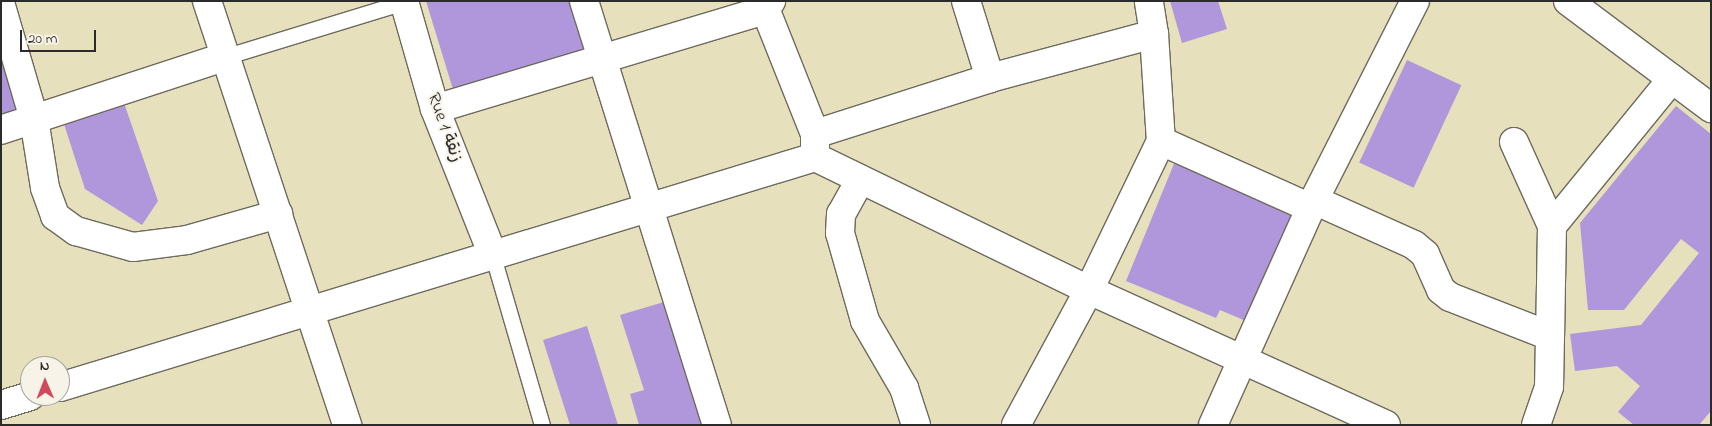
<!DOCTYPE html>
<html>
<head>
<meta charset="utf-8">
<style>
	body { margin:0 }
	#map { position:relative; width:1712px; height:426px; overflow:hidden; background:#e7e0bc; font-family:"Indie Flower","Playpen Sans Arabic",sans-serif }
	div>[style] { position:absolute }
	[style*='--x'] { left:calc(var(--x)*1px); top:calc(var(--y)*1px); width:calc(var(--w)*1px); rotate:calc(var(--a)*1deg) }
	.building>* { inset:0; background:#b096db; transform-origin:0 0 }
	.roads { filter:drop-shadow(1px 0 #6d6a5e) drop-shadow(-1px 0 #6d6a5e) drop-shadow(0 1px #6d6a5e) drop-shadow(0 -1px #6d6a5e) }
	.service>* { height:15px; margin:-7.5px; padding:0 7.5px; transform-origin:7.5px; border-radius:7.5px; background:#fff }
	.minor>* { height:28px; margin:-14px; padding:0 14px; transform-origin:14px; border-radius:14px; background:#fff }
	.tertiary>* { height:28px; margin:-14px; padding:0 14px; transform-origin:14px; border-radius:14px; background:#fff }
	span { translate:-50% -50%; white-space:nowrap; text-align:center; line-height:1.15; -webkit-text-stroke:4px #f7f3e8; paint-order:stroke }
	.street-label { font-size:18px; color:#2b2b2b }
	.frame { position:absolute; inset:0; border:2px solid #2b2b2b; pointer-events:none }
	.north { position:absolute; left:20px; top:356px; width:50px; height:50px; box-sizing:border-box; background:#f7f3e8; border:1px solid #a5a39c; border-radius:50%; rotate:359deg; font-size:14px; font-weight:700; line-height:20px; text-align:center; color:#2b2b2b }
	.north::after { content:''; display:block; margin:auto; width:18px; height:22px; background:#d1495b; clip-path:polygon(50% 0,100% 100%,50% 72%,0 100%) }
	.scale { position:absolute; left:20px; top:30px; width:76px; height:22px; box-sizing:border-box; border:2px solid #2b2b2b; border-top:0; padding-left:6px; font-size:15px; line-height:18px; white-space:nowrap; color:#2b2b2b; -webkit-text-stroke:4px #f7f3e8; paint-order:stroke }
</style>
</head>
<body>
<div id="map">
	<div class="building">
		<i style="clip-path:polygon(426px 1px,581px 1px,595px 44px,565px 63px,455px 96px)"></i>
		<i style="clip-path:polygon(1170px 1px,1218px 1px,1227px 29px,1182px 43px)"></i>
		<i style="clip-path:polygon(1px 20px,29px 106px,1px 115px)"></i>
		<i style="left:1407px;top:60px;width:60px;height:113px;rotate:25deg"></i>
		<i style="clip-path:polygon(124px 103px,158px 201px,142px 225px,85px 189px,64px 124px)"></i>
		<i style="clip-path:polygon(1676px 106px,1711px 134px,1711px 411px,1699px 425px,1634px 425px,1618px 412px,1640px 386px,1617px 366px,1575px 371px,1570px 334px,1641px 325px,1699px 253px,1681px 239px,1624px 310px,1588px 310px,1580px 223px)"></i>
		<i style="clip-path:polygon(1178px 154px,1302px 205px,1253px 324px,1220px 310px,1216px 318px,1126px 281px)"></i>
		<i style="clip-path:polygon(664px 302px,703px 425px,639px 425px,630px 394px,644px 390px,620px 315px)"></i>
		<i style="clip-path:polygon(587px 326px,598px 361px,618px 425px,570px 425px,554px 375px,543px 340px)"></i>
	</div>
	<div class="roads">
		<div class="service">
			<i style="--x:224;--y:57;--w:188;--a:-17"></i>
			<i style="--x:492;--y:253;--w:179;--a:73.8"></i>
		</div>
		<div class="minor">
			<i style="--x:404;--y:1;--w:112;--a:74"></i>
			<i style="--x:435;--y:109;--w:155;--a:68.4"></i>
			<i style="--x:584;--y:1;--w:444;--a:72.6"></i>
			<i style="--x:762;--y:1;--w:143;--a:68.3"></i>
			<i style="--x:815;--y:134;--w:23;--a:90"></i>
			<i style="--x:815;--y:157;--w:305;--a:25.9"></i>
			<i style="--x:1089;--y:290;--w:326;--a:24.4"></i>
			<i style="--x:966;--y:1;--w:81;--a:72.7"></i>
			<i style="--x:1;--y:6;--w:118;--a:73.7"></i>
			<i style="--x:34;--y:119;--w:35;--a:162"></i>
			<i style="--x:1154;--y:34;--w:107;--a:86.3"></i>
			<i style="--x:1161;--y:141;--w:164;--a:24.1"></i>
			<i style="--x:224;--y:57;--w:200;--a:161.9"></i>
			<i style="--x:34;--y:119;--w:70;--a:80.9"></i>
			<i style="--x:45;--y:188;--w:30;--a:70"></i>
			<i style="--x:55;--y:216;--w:26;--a:36"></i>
			<i style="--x:76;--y:231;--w:59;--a:15.7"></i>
			<i style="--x:133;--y:247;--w:54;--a:-7.4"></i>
			<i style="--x:187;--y:240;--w:95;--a:-15.9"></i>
			<i style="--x:435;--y:109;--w:345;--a:-16.7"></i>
			<i style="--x:765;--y:10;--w:11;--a:-56"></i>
			<i style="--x:815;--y:134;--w:184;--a:-17.7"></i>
			<i style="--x:990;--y:78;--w:170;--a:-15"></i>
			<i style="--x:1154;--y:34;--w:33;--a:-99"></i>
			<i style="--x:1514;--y:142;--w:92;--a:65.7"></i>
			<i style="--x:1552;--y:226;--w:110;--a:91"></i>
			<i style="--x:859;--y:182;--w:37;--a:119"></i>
			<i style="--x:841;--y:214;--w:19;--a:93"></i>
			<i style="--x:840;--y:233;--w:91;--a:74.1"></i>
			<i style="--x:865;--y:321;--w:78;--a:59.8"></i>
			<i style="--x:904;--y:388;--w:39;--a:72"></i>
			<i style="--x:1314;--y:200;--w:110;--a:24.2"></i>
			<i style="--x:1414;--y:245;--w:14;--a:39"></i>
			<i style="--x:1425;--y:254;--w:39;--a:66"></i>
			<i style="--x:1441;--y:290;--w:11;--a:38"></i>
			<i style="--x:1450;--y:297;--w:107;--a:21.3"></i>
			<i style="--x:1550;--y:336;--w:51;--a:91.1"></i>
			<i style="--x:1549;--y:387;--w:40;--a:108.9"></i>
			<i style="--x:1552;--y:226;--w:190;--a:-50.8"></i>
			<i style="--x:60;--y:387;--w:789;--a:-16.94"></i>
			<i style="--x:1;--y:405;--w:30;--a:-17"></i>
			<i style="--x:1016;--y:425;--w:153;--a:-61.6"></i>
			<i style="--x:1089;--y:290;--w:165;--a:-64.2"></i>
			<i style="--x:1213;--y:425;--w:247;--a:-65.8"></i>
			<i style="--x:1314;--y:200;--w:223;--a:-63.1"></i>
		</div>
		<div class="tertiary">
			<i style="--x:207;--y:1;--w:447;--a:71.7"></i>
			<i style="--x:1568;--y:1;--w:179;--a:36.8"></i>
		</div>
	</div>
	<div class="street-label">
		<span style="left:444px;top:128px;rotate:70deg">Rue 1 زنقة</span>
	</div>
	<div class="frame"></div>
	<div class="north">N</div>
	<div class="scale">20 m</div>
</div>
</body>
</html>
